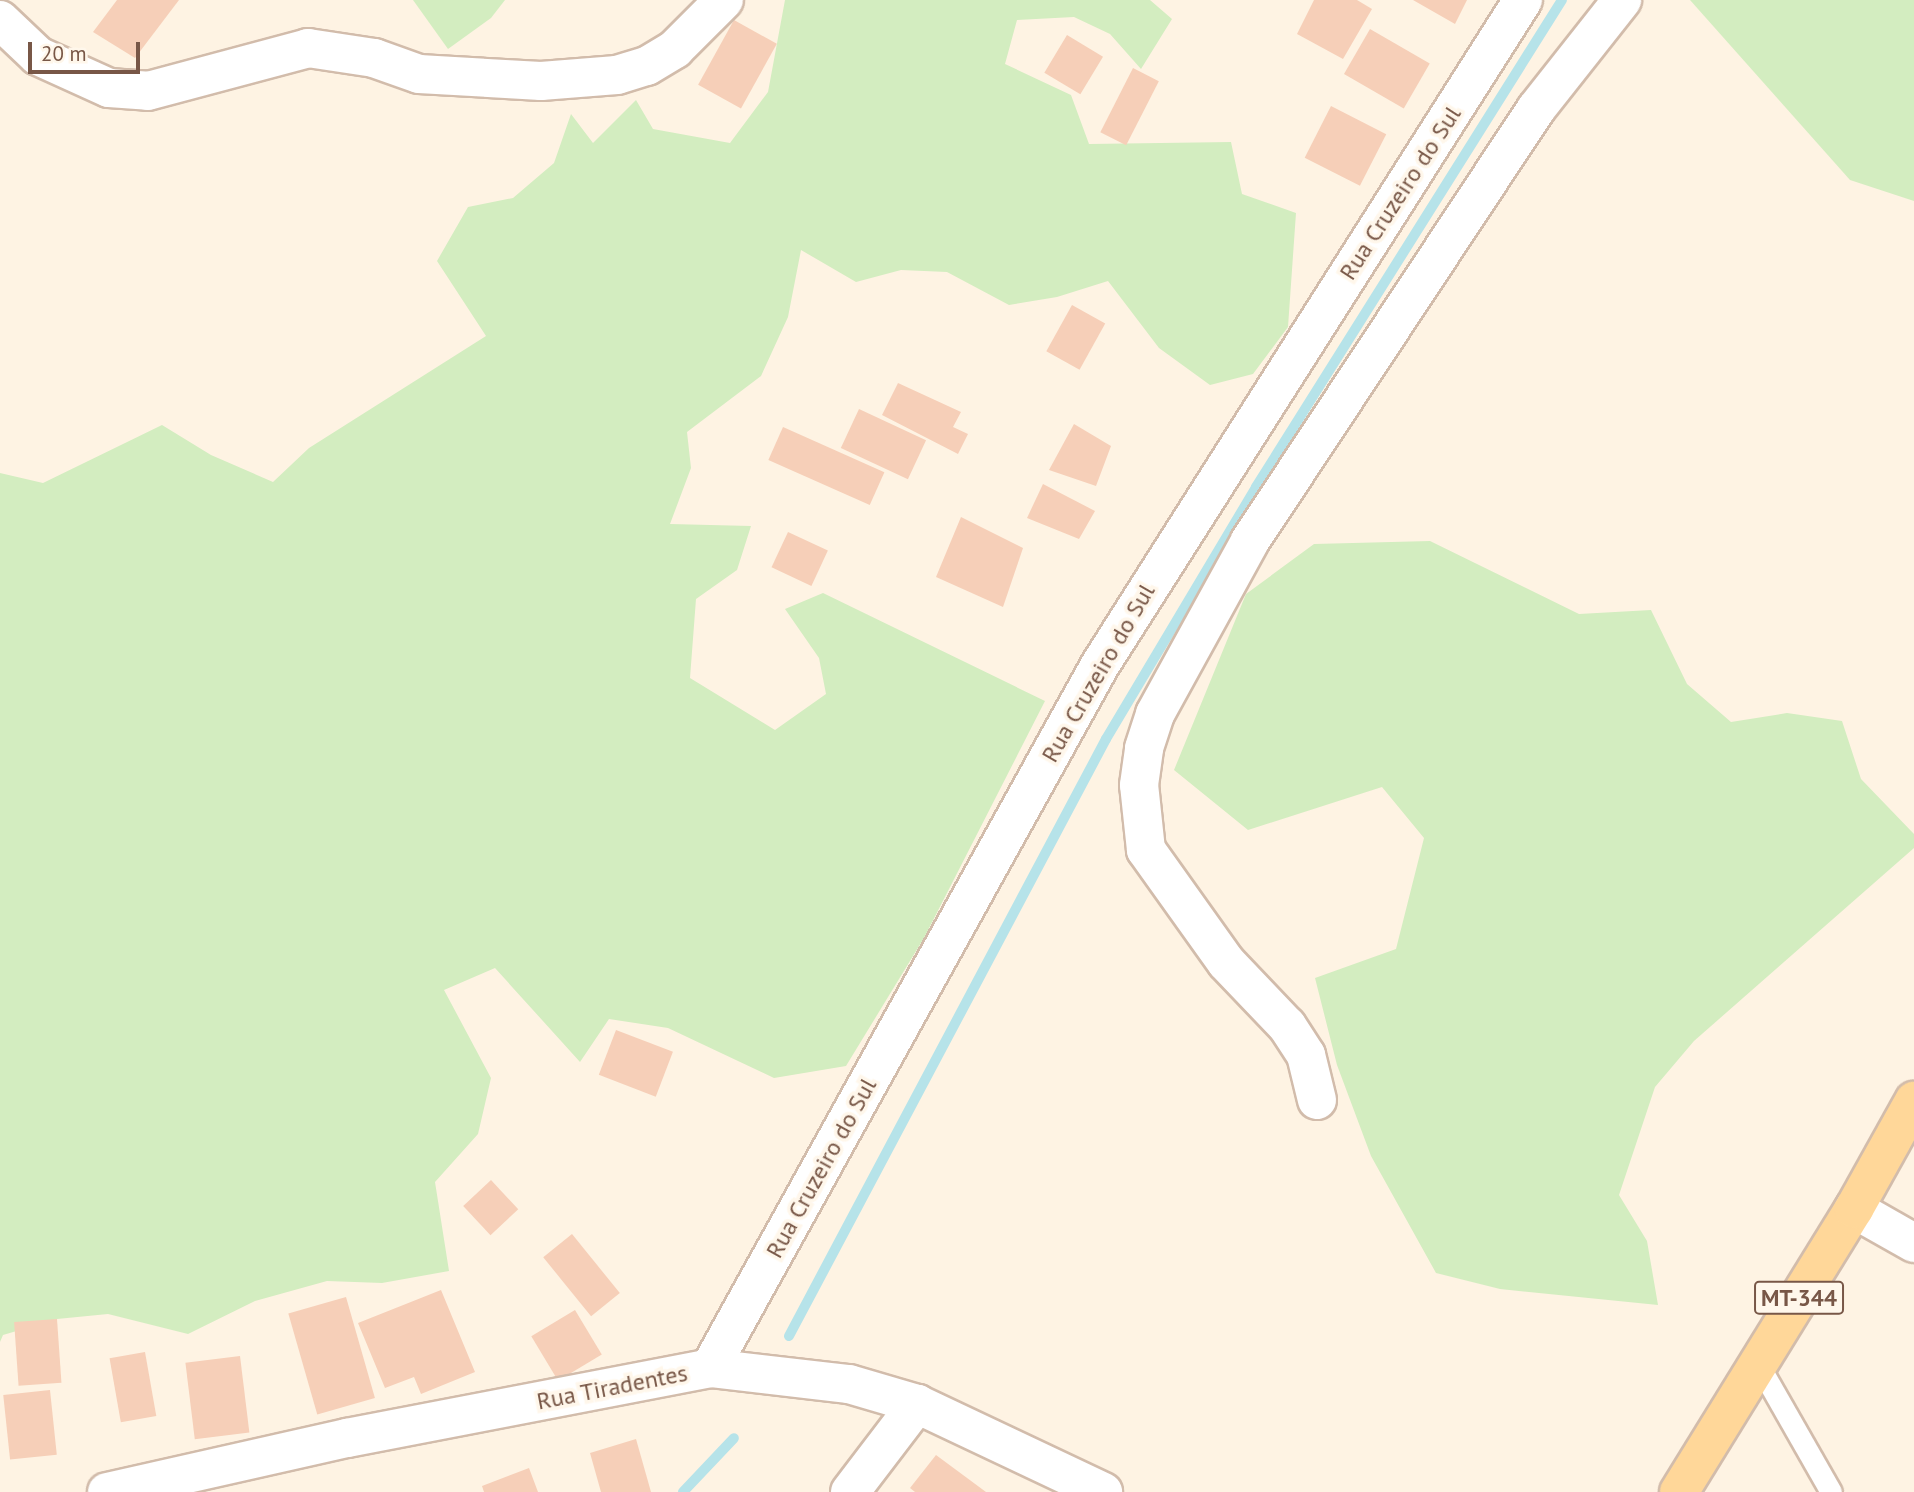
<!DOCTYPE html>
<html>
<head>
<meta charset="utf-8">
<style>
	body { margin:0 }
	#map { position:relative; width:1914px; height:1492px; overflow:hidden; background:#fef3e3; font-family:"PT Sans",sans-serif }
	div>[style] { position:absolute }
	[style*='--x'] { left:calc(var(--x)*1px); top:calc(var(--y)*1px); width:calc(var(--w)*1px); rotate:calc(var(--a)*1deg) }
	.green>* { inset:0; background:#d3edc0 }
	.stream>* { height:10px; margin:-5px; padding:0 5px; transform-origin:5px; border-radius:5px; background:#b6e3e9 }
	.building>* { inset:0; background:#f6cfb8; transform-origin:0 0 }
	.roads { filter:drop-shadow(2px 0 #d2bcab) drop-shadow(-2px 0 #d2bcab) drop-shadow(0 2px #d2bcab) drop-shadow(0 -2px #d2bcab) }
	.lane>* { height:21px; margin:-10.5px; padding:0 10.5px; transform-origin:10.5px; border-radius:10.5px; background:#fff }
	.street>* { height:38px; margin:-19px; padding:0 19px; transform-origin:19px; border-radius:19px; background:#fff }
	.primary>* { height:38px; margin:-19px; padding:0 19px; transform-origin:19px; border-radius:19px; background:#ffd799 }
	span { translate:-50% -50%; white-space:nowrap; text-align:center; line-height:1.15; -webkit-text-stroke:7px #fff7eb; paint-order:stroke }
	.shield-label span { padding:2px 5px; background:#fff7eb; border:2px solid; border-radius:5px; -webkit-text-stroke-width:0 }
	.shield-label { font-size:23px; color:#785747; font-weight:700 }
	.street-label { font-size:24px; color:#785747 }
	.scale { position:absolute; left:28px; top:42px; width:112px; height:32px; box-sizing:border-box; border:4px solid #785747; border-top:0; padding-left:9px; font-size:21px; line-height:24px; white-space:nowrap; color:#785747; -webkit-text-stroke:5px #fff7eb; paint-order:stroke }
</style>
</head>
<body>
<div id="map">
	<div class="green">
		<i style="clip-path:polygon(413px 0,505px 0,491px 18px,448px 49px)"></i>
		<i style="clip-path:polygon(785px 0,1150px 0,1172px 19px,1141px 69px,1110px 34px,1074px 17px,1017px 20px,1005px 64px,1071px 95px,1089px 144px,1231px 142px,1242px 194px,1296px 213px,1288px 327px,1253px 374px,1210px 385px,1159px 348px,1108px 281px,1057px 297px,1009px 305px,947px 272px,901px 270px,856px 282px,801px 250px,788px 317px,761px 376px,687px 432px,691px 468px,670px 524px,751px 526px,737px 570px,696px 599px,690px 678px,775px 730px,826px 694px,819px 658px,785px 609px,823px 593px,1045px 701px,924px 938px,846px 1066px,774px 1078px,668px 1028px,609px 1019px,580px 1062px,495px 968px,444px 990px,491px 1078px,478px 1134px,435px 1182px,449px 1271px,382px 1283px,327px 1281px,255px 1301px,188px 1334px,108px 1314px,57px 1319px,3px 1335px,0 1342px,0 473px,43px 483px,162px 425px,211px 455px,273px 482px,309px 448px,486px 336px,437px 261px,468px 207px,513px 198px,554px 163px,571px 114px,593px 143px,636px 100px,653px 129px,730px 143px,768px 92px)"></i>
		<i style="clip-path:polygon(1690px 0,1914px 0,1914px 201px,1850px 180px)"></i>
		<i style="clip-path:polygon(1430px 541px,1579px 614px,1651px 610px,1687px 684px,1731px 722px,1787px 713px,1842px 721px,1861px 779px,1914px 834px,1914px 848px,1694px 1041px,1655px 1087px,1619px 1195px,1647px 1241px,1658px 1305px,1500px 1289px,1436px 1273px,1371px 1156px,1337px 1065px,1315px 978px,1396px 949px,1424px 838px,1382px 787px,1248px 830px,1174px 770px,1246px 594px,1314px 544px)"></i>
	</div>
	<div class="stream">
		<i style="--x:789;--y:1336;--w:676;--a:-62.03"></i>
		<i style="--x:1106;--y:739;--w:293;--a:-59.2"></i>
		<i style="--x:1256;--y:487;--w:575;--a:-57.86"></i>
		<i style="--x:683;--y:1492;--w:74;--a:-46.6"></i>
	</div>
	<div class="building">
		<i style="clip-path:polygon(117px 0,179px 0,135px 58px,93px 32px)"></i>
		<i style="clip-path:polygon(1314px 0,1357px 0,1372px 9px,1343px 59px,1297px 34px)"></i>
		<i style="clip-path:polygon(1413px 0,1467px 0,1455px 24px)"></i>
		<i style="left:734px;top:20px;width:49px;height:74px;rotate:29deg"></i>
		<i style="left:1370px;top:29px;width:69px;height:52px;rotate:30deg"></i>
		<i style="left:1067px;top:35px;width:42px;height:44px;rotate:31deg"></i>
		<i style="left:1133px;top:68px;width:29px;height:72px;rotate:27deg"></i>
		<i style="left:1331px;top:106px;width:62px;height:58px;rotate:27deg"></i>
		<i style="left:1072px;top:305px;width:38px;height:53px;rotate:29deg"></i>
		<i style="clip-path:polygon(898px 383px,961px 412px,953px 427px,968px 434px,958px 454px,882px 415px)"></i>
		<i style="left:859px;top:409px;width:74px;height:43px;rotate:25deg"></i>
		<i style="clip-path:polygon(1074px 424px,1111px 446px,1096px 486px,1049px 470px)"></i>
		<i style="left:783px;top:427px;width:111px;height:36px;rotate:24deg"></i>
		<i style="clip-path:polygon(1043px 484px,1095px 511px,1079px 539px,1027px 518px)"></i>
		<i style="clip-path:polygon(961px 517px,1023px 548px,1003px 607px,936px 577px)"></i>
		<i style="left:788px;top:532px;width:44px;height:39px;rotate:25deg"></i>
		<i style="left:616px;top:1030px;width:61px;height:48px;rotate:21deg"></i>
		<i style="left:491px;top:1180px;width:40px;height:38px;rotate:47deg"></i>
		<i style="left:572px;top:1234px;width:76px;height:37px;rotate:51deg"></i>
		<i style="clip-path:polygon(441px 1290px,475px 1372px,421px 1394px,414px 1377px,385px 1388px,358px 1323px)"></i>
		<i style="left:346px;top:1297px;width:105px;height:60px;rotate:74deg"></i>
		<i style="left:575px;top:1310px;width:52px;height:51px;rotate:59deg"></i>
		<i style="left:57px;top:1319px;width:64px;height:43px;rotate:86deg"></i>
		<i style="left:145px;top:1352px;width:65px;height:36px;rotate:80deg"></i>
		<i style="left:240px;top:1356px;width:77px;height:55px;rotate:83deg"></i>
		<i style="left:50px;top:1390px;width:65px;height:47px;rotate:84deg"></i>
		<i style="clip-path:polygon(636px 1439px,651px 1492px,601px 1492px,590px 1453px)"></i>
		<i style="clip-path:polygon(936px 1455px,986px 1492px,915px 1492px,910px 1488px)"></i>
		<i style="clip-path:polygon(529px 1468px,538px 1492px,484px 1492px,482px 1486px)"></i>
	</div>
	<div class="roads">
		<div class="lane">
			<i style="--x:1758;--y:1364;--w:147;--a:60.3"></i>
		</div>
		<div class="street">
			<i style="--x:0;--y:20;--w:52;--a:43.5"></i>
			<i style="--x:38;--y:56;--w:78;--a:24.3"></i>
			<i style="--x:109;--y:88;--w:39;--a:4"></i>
			<i style="--x:148;--y:91;--w:166;--a:-15"></i>
			<i style="--x:308;--y:48;--w:67;--a:8.6"></i>
			<i style="--x:374;--y:58;--w:48;--a:19.6"></i>
			<i style="--x:419;--y:74;--w:122;--a:3.3"></i>
			<i style="--x:541;--y:81;--w:76;--a:-4.5"></i>
			<i style="--x:617;--y:75;--w:31;--a:-17"></i>
			<i style="--x:647;--y:66;--w:33;--a:-31"></i>
			<i style="--x:675;--y:49;--w:69;--a:-45"></i>
			<i style="--x:1317;--y:1100;--w:46;--a:-103.7"></i>
			<i style="--x:1306;--y:1055;--w:35;--a:-123"></i>
			<i style="--x:1287;--y:1026;--w:88;--a:-133.6"></i>
			<i style="--x:1226;--y:962;--w:138;--a:-125.5"></i>
			<i style="--x:1146;--y:850;--w:65;--a:-96.1"></i>
			<i style="--x:1139;--y:785;--w:37;--a:-82"></i>
			<i style="--x:1144;--y:748;--w:36;--a:-72"></i>
			<i style="--x:1155;--y:714;--w:197;--a:-61.2"></i>
			<i style="--x:1250;--y:541;--w:518;--a:-56.49"></i>
			<i style="--x:1536;--y:109;--w:139;--a:-51.7"></i>
			<i style="--x:1854;--y:1209;--w:69;--a:29.5"></i>
			<i style="--x:710;--y:1368;--w:804;--a:-60.98"></i>
			<i style="--x:1100;--y:665;--w:788;--a:-57.54"></i>
			<i style="--x:107;--y:1492;--w:246;--a:-12.7"></i>
			<i style="--x:347;--y:1438;--w:370;--a:-10.9"></i>
			<i style="--x:710;--y:1368;--w:140;--a:6.6"></i>
			<i style="--x:849;--y:1384;--w:71;--a:16.4"></i>
			<i style="--x:917;--y:1404;--w:206;--a:25.3"></i>
			<i style="--x:850;--y:1492;--w:111;--a:-52.7"></i>
		</div>
		<div class="primary">
			<i style="--x:1679;--y:1492;--w:333;--a:-58.3"></i>
			<i style="--x:1854;--y:1209;--w:124;--a:-60.9"></i>
		</div>
	</div>
	<div class="shield-label">
		<span style="left:1799px;top:1298px">MT-344</span>
	</div>
	<div class="street-label">
		<span style="left:1400px;top:193px;rotate:-57deg">Rua Cruzeiro do Sul</span>
		<span style="left:1098px;top:673px;rotate:-60deg">Rua Cruzeiro do Sul</span>
		<span style="left:821px;top:1168px;rotate:-61deg">Rua Cruzeiro do Sul</span>
		<span style="left:612px;top:1387px;rotate:-11deg">Rua Tiradentes</span>
	</div>
	<div class="scale">20 m</div>
</div>
</body>
</html>
